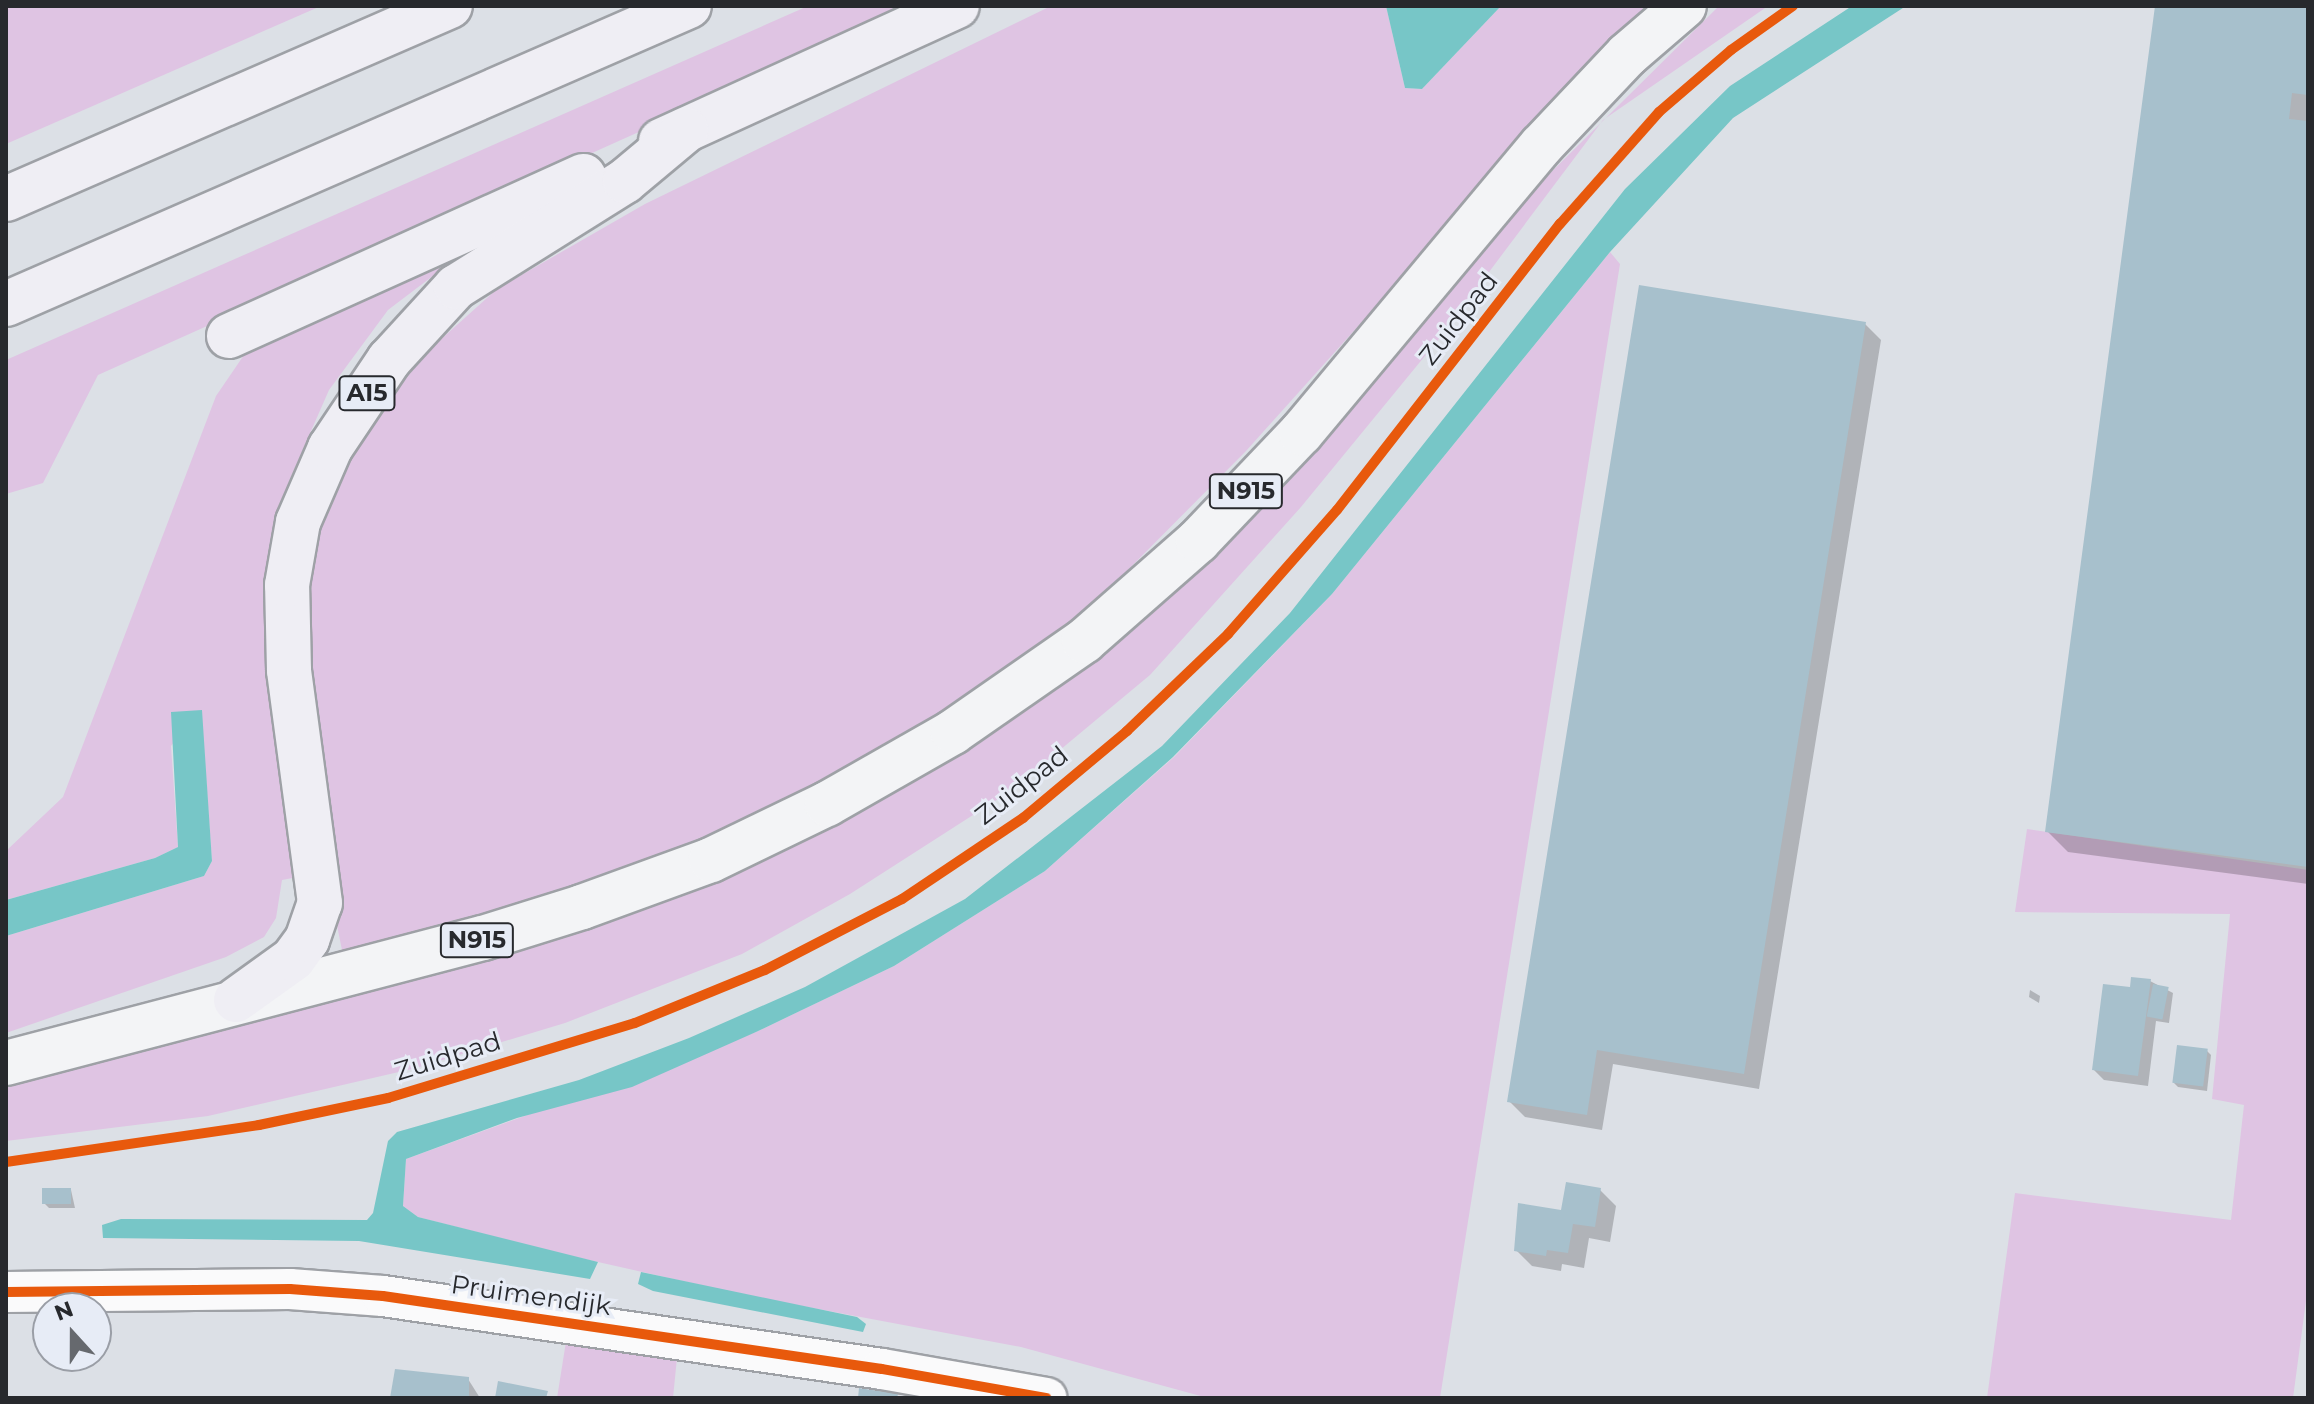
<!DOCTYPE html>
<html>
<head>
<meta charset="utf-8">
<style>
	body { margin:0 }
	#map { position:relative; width:2314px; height:1404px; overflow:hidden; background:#dce0e6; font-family:Montserrat,sans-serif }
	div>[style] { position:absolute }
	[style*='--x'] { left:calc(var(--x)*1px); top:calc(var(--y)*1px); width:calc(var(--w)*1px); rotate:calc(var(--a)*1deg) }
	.green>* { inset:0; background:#dfc4e3 }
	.water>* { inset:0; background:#77c6c7 }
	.shadow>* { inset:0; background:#0003 }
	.building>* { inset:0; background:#a7c0cc; transform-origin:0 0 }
	.roads { filter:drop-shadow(2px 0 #9ea1a6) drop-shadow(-2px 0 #9ea1a6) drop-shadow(0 2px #9ea1a6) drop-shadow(0 -2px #9ea1a6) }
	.street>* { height:40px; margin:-20px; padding:0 20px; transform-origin:20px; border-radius:20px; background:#fafafb }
	.primary>* { height:44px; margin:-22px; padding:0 22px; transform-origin:22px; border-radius:22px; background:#f3f4f6 }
	.highway>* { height:44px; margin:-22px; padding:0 22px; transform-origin:22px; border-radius:22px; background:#efeef4 }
	.cycleway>* { height:10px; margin:-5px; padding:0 5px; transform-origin:5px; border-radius:5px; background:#e8590c }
	span { translate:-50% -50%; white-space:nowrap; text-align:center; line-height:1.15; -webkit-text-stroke:6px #e7ecf6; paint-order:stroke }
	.shield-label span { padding:2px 6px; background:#e7ecf6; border:2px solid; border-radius:6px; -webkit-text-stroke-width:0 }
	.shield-label { font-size:24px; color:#27292d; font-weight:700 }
	.street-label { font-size:26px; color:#27292d }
	.frame { position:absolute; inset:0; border:8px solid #27292d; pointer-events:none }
	.north { position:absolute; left:32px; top:1292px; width:80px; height:80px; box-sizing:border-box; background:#e7ecf6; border:2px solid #9a9ea6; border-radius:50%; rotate:339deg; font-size:22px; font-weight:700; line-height:32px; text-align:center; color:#27292d }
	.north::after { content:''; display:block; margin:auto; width:28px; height:36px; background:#66696e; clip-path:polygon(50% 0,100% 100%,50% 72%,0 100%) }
</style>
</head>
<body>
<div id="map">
	<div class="green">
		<i style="clip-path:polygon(6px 6px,321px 6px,6px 144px)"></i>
		<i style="clip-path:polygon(808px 6px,919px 6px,98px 375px,43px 483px,6px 494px,6px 360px)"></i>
		<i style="clip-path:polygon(1051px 6px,1386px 6px,1405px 88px,1422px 89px,1501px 6px,1646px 6px,1502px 156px,1387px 294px,1246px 451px,1102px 596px,965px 701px,818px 788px,693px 848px,523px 915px,343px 955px,326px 871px,307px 641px,313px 546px,355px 444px,409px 368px,497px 289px,645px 204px)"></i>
		<i style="clip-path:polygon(1719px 6px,1768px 6px,1603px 120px,1438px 340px,1301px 507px,1150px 675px,1012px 790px,850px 894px,742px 954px,565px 1023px,416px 1068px,208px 1116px,6px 1141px,6px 1082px,580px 932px,809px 836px,984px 733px)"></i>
		<i style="clip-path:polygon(467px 250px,388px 310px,329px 390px,290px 479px,268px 569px,303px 876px,282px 880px,276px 918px,264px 937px,226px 957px,6px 1033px,6px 936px,204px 876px,212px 861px,201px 710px,171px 746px,178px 847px,155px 858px,6px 900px,6px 851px,63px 797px,216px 396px,244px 355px,283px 330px)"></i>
		<i style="clip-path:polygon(1610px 252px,1620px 264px,1440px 1398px,1208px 1398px,1021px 1347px,749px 1296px,558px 1253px,418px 1217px,403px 1206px,406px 1159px,756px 1032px,894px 966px,1045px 871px,1174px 757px,1332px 594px)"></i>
		<i style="clip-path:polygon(2027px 829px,2308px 870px,2308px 1286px,2293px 1398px,1987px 1398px,2015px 1193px,2231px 1220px,2244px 1105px,2212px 1099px,2230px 914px,2015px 912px)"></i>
		<i style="clip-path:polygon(568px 1329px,678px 1348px,673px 1398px,557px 1398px)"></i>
	</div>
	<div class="water">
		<i style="clip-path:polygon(1386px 6px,1501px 6px,1422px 89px,1405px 88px)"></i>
		<i style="clip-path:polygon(1852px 6px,1906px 6px,1733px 118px,1610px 252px,1332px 594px,1173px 757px,1045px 871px,894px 966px,756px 1032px,632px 1087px,517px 1118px,406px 1159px,403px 1206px,418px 1217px,598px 1262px,590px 1279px,359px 1241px,103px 1238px,102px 1225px,121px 1219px,367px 1220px,373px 1213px,388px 1141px,397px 1132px,579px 1080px,689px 1038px,805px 987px,965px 899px,1162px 746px,1290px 613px,1625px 189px,1730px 86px)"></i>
		<i style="clip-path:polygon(202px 710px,212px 861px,204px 876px,6px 936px,6px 900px,155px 858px,178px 847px,171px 712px)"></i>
		<i style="clip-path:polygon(641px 1272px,857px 1317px,866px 1324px,863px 1332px,653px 1291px,638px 1284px)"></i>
	</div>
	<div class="shadow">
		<i style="clip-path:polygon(2157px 6px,2308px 6px,2308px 884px,2068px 852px,2047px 831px)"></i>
		<i style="clip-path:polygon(1865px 324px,1881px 340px,1759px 1089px,1613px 1064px,1602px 1130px,1525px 1117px,1509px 1101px)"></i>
		<i style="clip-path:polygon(2150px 981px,2173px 993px,2169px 1023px,2156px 1021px,2148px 1086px,2104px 1080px,2094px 1070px,2131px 990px)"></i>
		<i style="clip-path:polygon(2030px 990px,2040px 996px,2039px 1003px,2029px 997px)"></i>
		<i style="clip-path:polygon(2207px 1051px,2211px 1055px,2207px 1091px,2178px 1087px,2173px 1082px)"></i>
		<i style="clip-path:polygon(71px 1190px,75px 1208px,49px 1208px,44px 1203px)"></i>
		<i style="clip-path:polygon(1600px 1190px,1616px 1206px,1610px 1242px,1589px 1238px,1584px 1268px,1562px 1264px,1561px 1271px,1532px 1266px,1516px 1250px)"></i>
		<i style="clip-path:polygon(468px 1379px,480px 1398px,392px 1398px)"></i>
	</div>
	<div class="building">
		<i style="clip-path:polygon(2155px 6px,2308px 6px,2308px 95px,2292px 93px,2289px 119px,2308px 121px,2308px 867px,2045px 832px)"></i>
		<i style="clip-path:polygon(1639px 285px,1866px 322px,1744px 1074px,1597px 1050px,1587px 1115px,1507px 1102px)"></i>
		<i style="clip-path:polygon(2131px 977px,2151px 979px,2138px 1076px,2092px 1070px,2103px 984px,2130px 987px)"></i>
		<i style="left:2153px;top:984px;width:16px;height:33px;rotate:11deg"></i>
		<i style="left:2177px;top:1045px;width:31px;height:38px;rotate:7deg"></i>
		<i style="clip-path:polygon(1566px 1182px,1601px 1188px,1595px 1227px,1573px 1224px,1568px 1253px,1547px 1250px,1546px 1256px,1514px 1251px,1518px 1203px,1561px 1210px)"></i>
		<i style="left:42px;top:1188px;width:29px;height:16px"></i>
		<i style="clip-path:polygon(395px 1369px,469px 1377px,469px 1398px,390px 1398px)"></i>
		<i style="clip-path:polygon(498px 1381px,548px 1391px,546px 1398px,495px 1398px)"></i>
		<i style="clip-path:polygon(859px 1388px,898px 1394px,897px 1398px,858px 1398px)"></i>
	</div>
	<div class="roads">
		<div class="street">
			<i style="--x:6;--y:1292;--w:284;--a:-0.6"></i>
			<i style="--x:290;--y:1289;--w:93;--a:4.3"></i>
			<i style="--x:383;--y:1296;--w:504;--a:8.32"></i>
			<i style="--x:882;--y:1369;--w:167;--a:10"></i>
		</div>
		<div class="primary">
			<i style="--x:6;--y:1063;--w:493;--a:-14.7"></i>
			<i style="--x:483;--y:938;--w:104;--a:-17.4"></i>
			<i style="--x:582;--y:907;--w:137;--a:-20"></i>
			<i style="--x:711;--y:860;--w:129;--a:-25.8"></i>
			<i style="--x:827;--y:804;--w:145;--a:-29.7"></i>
			<i style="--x:953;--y:732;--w:160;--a:-34.8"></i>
			<i style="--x:1084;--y:641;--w:152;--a:-41.3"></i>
			<i style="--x:1198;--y:541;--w:149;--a:-46.4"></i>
			<i style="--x:1301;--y:433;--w:374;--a:-50.1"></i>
			<i style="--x:1541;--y:146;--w:125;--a:-46.6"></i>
			<i style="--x:1627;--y:55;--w:75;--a:-40.7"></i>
		</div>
		<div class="highway">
			<i style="--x:661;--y:141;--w:325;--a:-24.5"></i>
			<i style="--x:6;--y:199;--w:484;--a:-23.5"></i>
			<i style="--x:6;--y:304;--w:745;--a:-23.57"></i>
			<i style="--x:229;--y:336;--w:389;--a:-24.3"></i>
			<i style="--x:236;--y:1000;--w:70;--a:-35.7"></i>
			<i style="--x:293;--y:959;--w:24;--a:-54"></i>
			<i style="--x:307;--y:940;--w:39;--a:-71"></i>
			<i style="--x:320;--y:903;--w:235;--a:-97.6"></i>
			<i style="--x:289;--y:670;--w:85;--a:-91.3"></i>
			<i style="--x:287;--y:585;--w:64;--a:-80.1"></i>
			<i style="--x:298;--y:522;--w:81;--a:-66.6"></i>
			<i style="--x:330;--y:448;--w:106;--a:-56.2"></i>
			<i style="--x:389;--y:360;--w:99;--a:-47.5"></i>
			<i style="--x:456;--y:287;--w:199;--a:-32.1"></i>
			<i style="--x:625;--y:181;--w:80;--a:-39.9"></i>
		</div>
	</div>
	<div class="cycleway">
		<i style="--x:6;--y:1162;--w:256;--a:-8.3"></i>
		<i style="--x:259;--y:1125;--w:132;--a:-11.8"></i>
		<i style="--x:388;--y:1098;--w:258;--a:-16.9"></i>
		<i style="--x:635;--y:1023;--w:140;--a:-22.2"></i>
		<i style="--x:765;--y:970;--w:154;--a:-27.4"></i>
		<i style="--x:902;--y:899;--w:146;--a:-33.8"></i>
		<i style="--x:1023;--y:818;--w:136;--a:-39.9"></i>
		<i style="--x:1127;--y:731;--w:140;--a:-43.8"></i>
		<i style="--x:1228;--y:634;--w:165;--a:-48.7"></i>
		<i style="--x:1337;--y:510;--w:363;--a:-52.1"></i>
		<i style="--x:1560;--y:224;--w:149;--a:-48.5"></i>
		<i style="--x:1659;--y:112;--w:95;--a:-40.7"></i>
		<i style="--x:1731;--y:50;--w:76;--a:-35.4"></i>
		<i style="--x:6;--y:1292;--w:284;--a:-0.6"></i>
		<i style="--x:290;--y:1289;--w:93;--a:4.3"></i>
		<i style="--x:383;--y:1296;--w:504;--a:8.32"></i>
		<i style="--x:882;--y:1369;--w:167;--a:10"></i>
	</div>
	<div class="shield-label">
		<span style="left:367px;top:393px">A15</span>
		<span style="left:1246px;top:491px">N915</span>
		<span style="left:477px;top:940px">N915</span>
	</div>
	<div class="street-label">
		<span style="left:1459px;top:319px;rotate:-52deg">Zuidpad</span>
		<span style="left:1022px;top:786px;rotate:-38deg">Zuidpad</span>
		<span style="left:448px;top:1057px;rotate:-17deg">Zuidpad</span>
		<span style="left:531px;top:1296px;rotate:8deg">Pruimendijk</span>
	</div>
	<div class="frame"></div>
	<div class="north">N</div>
</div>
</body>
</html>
